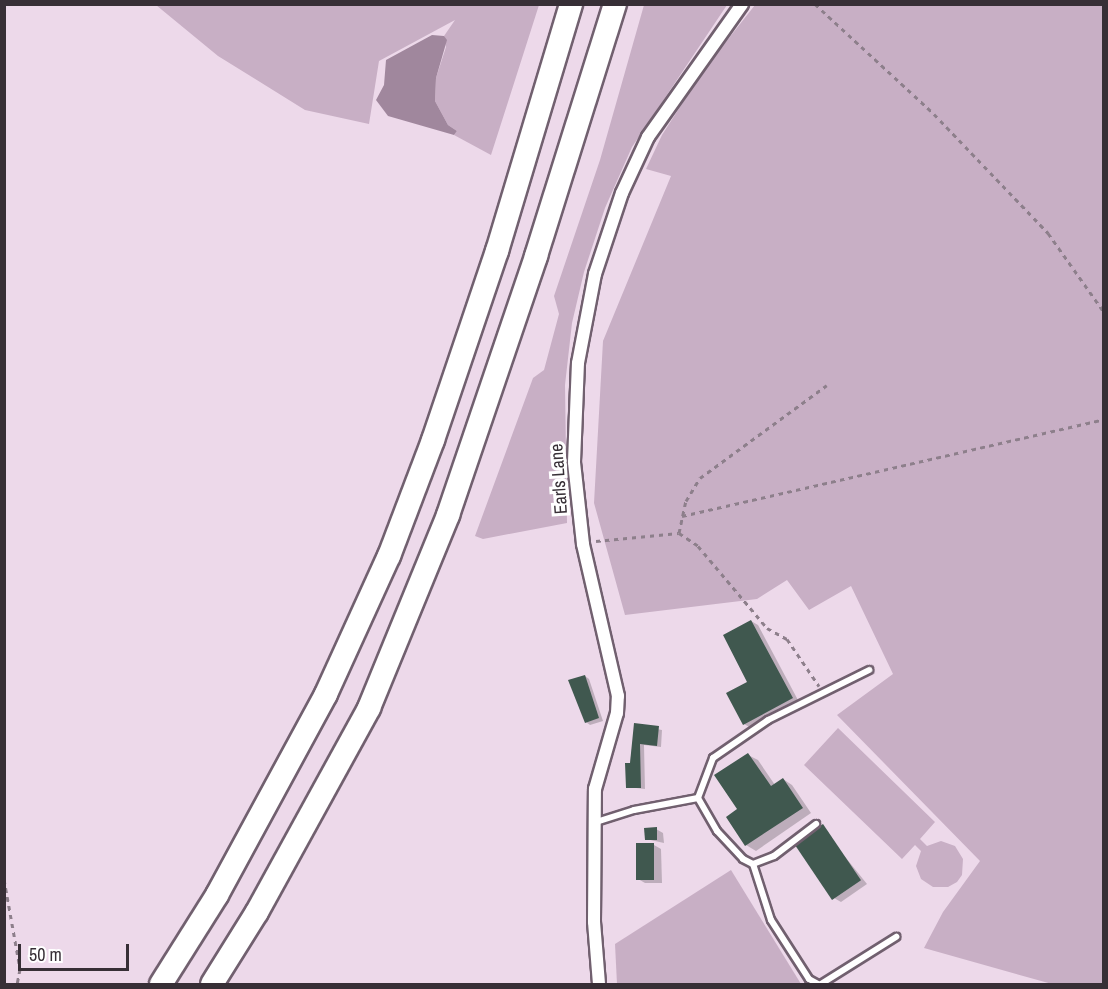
<!DOCTYPE html>
<html>
<head>
<meta charset="utf-8">
<style>
	body { margin:0 }
	#map { position:relative; width:1108px; height:989px; overflow:hidden; background:#edd9ea; font-family:"Archivo Narrow",sans-serif }
	div>[style] { position:absolute }
	[style*='--x'] { left:calc(var(--x)*1px); top:calc(var(--y)*1px); width:calc(var(--w)*1px); rotate:calc(var(--a)*1deg) }
	.green>* { inset:0; background:#c8afc5 }
	.water>* { inset:0; background:#a0879d }
	.shadow>* { inset:0; background:#0003 }
	.building>* { inset:0; background:#40584f; transform-origin:0 0 }
	.path>* { height:3px; margin-top:-1.5px; transform-origin:0; background:repeating-linear-gradient(90deg,#8d7f8b 0 4.5px,transparent 0 9px) }
	.roads { filter:drop-shadow(2px 0 #71606f) drop-shadow(-2px 0 #71606f) drop-shadow(0 2px #71606f) drop-shadow(0 -2px #71606f) }
	.lane>* { height:6px; margin:-3px; padding:0 3px; transform-origin:3px; border-radius:3px; background:#fff }
	.street>* { height:12px; margin:-6px; padding:0 6px; transform-origin:6px; border-radius:6px; background:#fff }
	.highway>* { height:22px; margin:-11px; padding:0 11px; transform-origin:11px; border-radius:11px; background:#fff }
	span { translate:-50% -50%; white-space:nowrap; text-align:center; line-height:1.15; -webkit-text-stroke:6px #fff; paint-order:stroke }
	.street-label { font-size:18px; color:#372f36 }
	.frame { position:absolute; inset:0; border:6px solid #372f36; pointer-events:none }
	.scale { position:absolute; left:18px; top:944px; width:111px; height:27px; box-sizing:border-box; border:3px solid #372f36; border-top:0; padding-left:8px; font-size:18px; line-height:21px; white-space:nowrap; color:#372f36; -webkit-text-stroke:4px #fff; paint-order:stroke }
</style>
</head>
<body>
<div id="map">
	<div class="green">
		<i style="clip-path:polygon(156px 5px,539px 5px,491px 155px,454px 135px,457px 131px,448px 125px,435px 101px,436px 78px,446px 47px,444px 36px,455px 20px,379px 61px,369px 124px,305px 110px,218px 56px)"></i>
		<i style="clip-path:polygon(644px 5px,727px 5px,632px 147px,605px 208px,584px 272px,572px 323px,565px 385px,567px 523px,483px 539px,475px 536px,533px 378px,544px 370px,559px 314px,554px 296px,600px 160px)"></i>
		<i style="clip-path:polygon(755px 5px,1103px 5px,1103px 984px,1052px 984px,924px 948px,943px 912px,980px 861px,837px 715px,893px 674px,851px 586px,809px 610px,787px 580px,757px 599px,625px 615px,594px 503px,603px 341px,671px 176px,646px 169px,662px 135px,703px 71px)"></i>
		<i style="clip-path:polygon(838px 728px,935px 822px,920px 839px,927px 846px,941px 841px,955px 846px,963px 859px,962px 875px,957px 882px,948px 887px,933px 887px,921px 879px,916px 866px,921px 851px,915px 845px,902px 859px,804px 765px)"></i>
		<i style="clip-path:polygon(731px 870px,801px 984px,617px 984px,615px 944px)"></i>
	</div>
	<div class="water">
		<i style="clip-path:polygon(432px 35px,444px 36px,447px 40px,436px 78px,435px 101px,448px 125px,457px 131px,454px 135px,388px 116px,376px 100px,384px 85px,386px 60px)"></i>
	</div>
	<div class="shadow">
		<i style="clip-path:polygon(751px 621px,758px 625px,799px 702px,751px 728px,744px 724px)"></i>
		<i style="clip-path:polygon(585px 676px,589px 679px,603px 721px,590px 725px,586px 722px)"></i>
		<i style="clip-path:polygon(635px 725px,662px 730px,661px 747px,644px 745px,645px 789px,627px 787px)"></i>
		<i style="clip-path:polygon(748px 755px,758px 760px,775px 785px,783px 779px,792px 785px,811px 813px,756px 851px,746px 845px,728px 817px,739px 810px)"></i>
		<i style="clip-path:polygon(821px 827px,867px 884px,841px 902px,834px 898px)"></i>
		<i style="clip-path:polygon(656px 829px,663px 833px,664px 843px,646px 839px)"></i>
		<i style="clip-path:polygon(654px 845px,661px 849px,662px 883px,645px 883px,638px 879px)"></i>
	</div>
	<div class="building">
		<i style="clip-path:polygon(751px 620px,793px 698px,743px 725px,726px 693px,747px 682px,723px 635px)"></i>
		<i style="clip-path:polygon(585px 675px,599px 718px,585px 723px,568px 680px)"></i>
		<i style="clip-path:polygon(634px 723px,659px 726px,657px 746px,640px 744px,641px 788px,626px 788px,625px 763px,630px 763px)"></i>
		<i style="clip-path:polygon(748px 753px,771px 786px,783px 778px,803px 808px,745px 846px,726px 817px,737px 809px,714px 775px)"></i>
		<i style="left:823px;top:824px;width:68px;height:35px;rotate:56deg"></i>
		<i style="clip-path:polygon(657px 827px,657px 840px,645px 840px,644px 828px)"></i>
		<i style="left:636px;top:843px;width:18px;height:37px"></i>
	</div>
	<div class="path">
		<i style="--x:815;--y:4;--w:162;--a:42.7"></i>
		<i style="--x:934;--y:114;--w:165;--a:46.2"></i>
		<i style="--x:1048;--y:233;--w:97;--a:54.7"></i>
		<i style="--x:682;--y:516;--w:433;--a:-12.9"></i>
		<i style="--x:679;--y:533;--w:33;--a:-78"></i>
		<i style="--x:686;--y:501;--w:27;--a:-59"></i>
		<i style="--x:700;--y:478;--w:157;--a:-36.2"></i>
		<i style="--x:596;--y:541;--w:83;--a:-5.5"></i>
		<i style="--x:679;--y:533;--w:23;--a:34"></i>
		<i style="--x:698;--y:546;--w:107;--a:49.9"></i>
		<i style="--x:767;--y:628;--w:23;--a:29"></i>
		<i style="--x:787;--y:639;--w:57;--a:55.8"></i>
		<i style="--x:4;--y:879;--w:91;--a:79.9"></i>
		<i style="--x:20;--y:969;--w:15;--a:101"></i>
	</div>
	<div class="roads">
		<div class="lane">
			<i style="--x:698;--y:798;--w:38;--a:60"></i>
			<i style="--x:717;--y:831;--w:38;--a:47"></i>
			<i style="--x:743;--y:859;--w:11;--a:27"></i>
			<i style="--x:753;--y:864;--w:22;--a:-21"></i>
			<i style="--x:774;--y:856;--w:53;--a:-37.3"></i>
			<i style="--x:593;--y:823;--w:43;--a:-17.6"></i>
			<i style="--x:634;--y:810;--w:65;--a:-10.6"></i>
			<i style="--x:698;--y:798;--w:43;--a:-69.4"></i>
			<i style="--x:713;--y:758;--w:67;--a:-34.6"></i>
			<i style="--x:768;--y:720;--w:113;--a:-26.3"></i>
			<i style="--x:753;--y:864;--w:59;--a:72.2"></i>
			<i style="--x:771;--y:920;--w:70;--a:57.2"></i>
			<i style="--x:809;--y:979;--w:10;--a:29"></i>
			<i style="--x:821;--y:984;--w:89;--a:-32.1"></i>
		</div>
		<div class="street">
			<i style="--x:599;--y:984;--w:62;--a:-94.6"></i>
			<i style="--x:594;--y:922;--w:133;--a:-89.6"></i>
			<i style="--x:595;--y:789;--w:79;--a:-73.9"></i>
			<i style="--x:617;--y:713;--w:17;--a:-87"></i>
			<i style="--x:618;--y:696;--w:156;--a:-103"></i>
			<i style="--x:583;--y:544;--w:82;--a:-96.3"></i>
			<i style="--x:574;--y:462;--w:99;--a:-87.7"></i>
			<i style="--x:578;--y:363;--w:91;--a:-79.2"></i>
			<i style="--x:595;--y:274;--w:85;--a:-71.6"></i>
			<i style="--x:622;--y:193;--w:62;--a:-65.1"></i>
			<i style="--x:648;--y:137;--w:163;--a:-54.7"></i>
		</div>
		<div class="highway">
			<i style="--x:161;--y:984;--w:105;--a:-57.8"></i>
			<i style="--x:217;--y:895;--w:229;--a:-61.5"></i>
			<i style="--x:326;--y:694;--w:152;--a:-65.5"></i>
			<i style="--x:389;--y:556;--w:124;--a:-69.2"></i>
			<i style="--x:433;--y:440;--w:200;--a:-71.3"></i>
			<i style="--x:497;--y:251;--w:258;--a:-73.3"></i>
			<i style="--x:212;--y:984;--w:85;--a:-58"></i>
			<i style="--x:257;--y:912;--w:233;--a:-61.2"></i>
			<i style="--x:369;--y:708;--w:209;--a:-67.7"></i>
			<i style="--x:448;--y:515;--w:274;--a:-71.2"></i>
			<i style="--x:536;--y:256;--w:264;--a:-72.6"></i>
		</div>
	</div>
	<div class="street-label">
		<span style="left:559px;top:479px;rotate:-94deg">Earls Lane</span>
	</div>
	<div class="frame"></div>
	<div class="scale">50 m</div>
</div>
</body>
</html>
